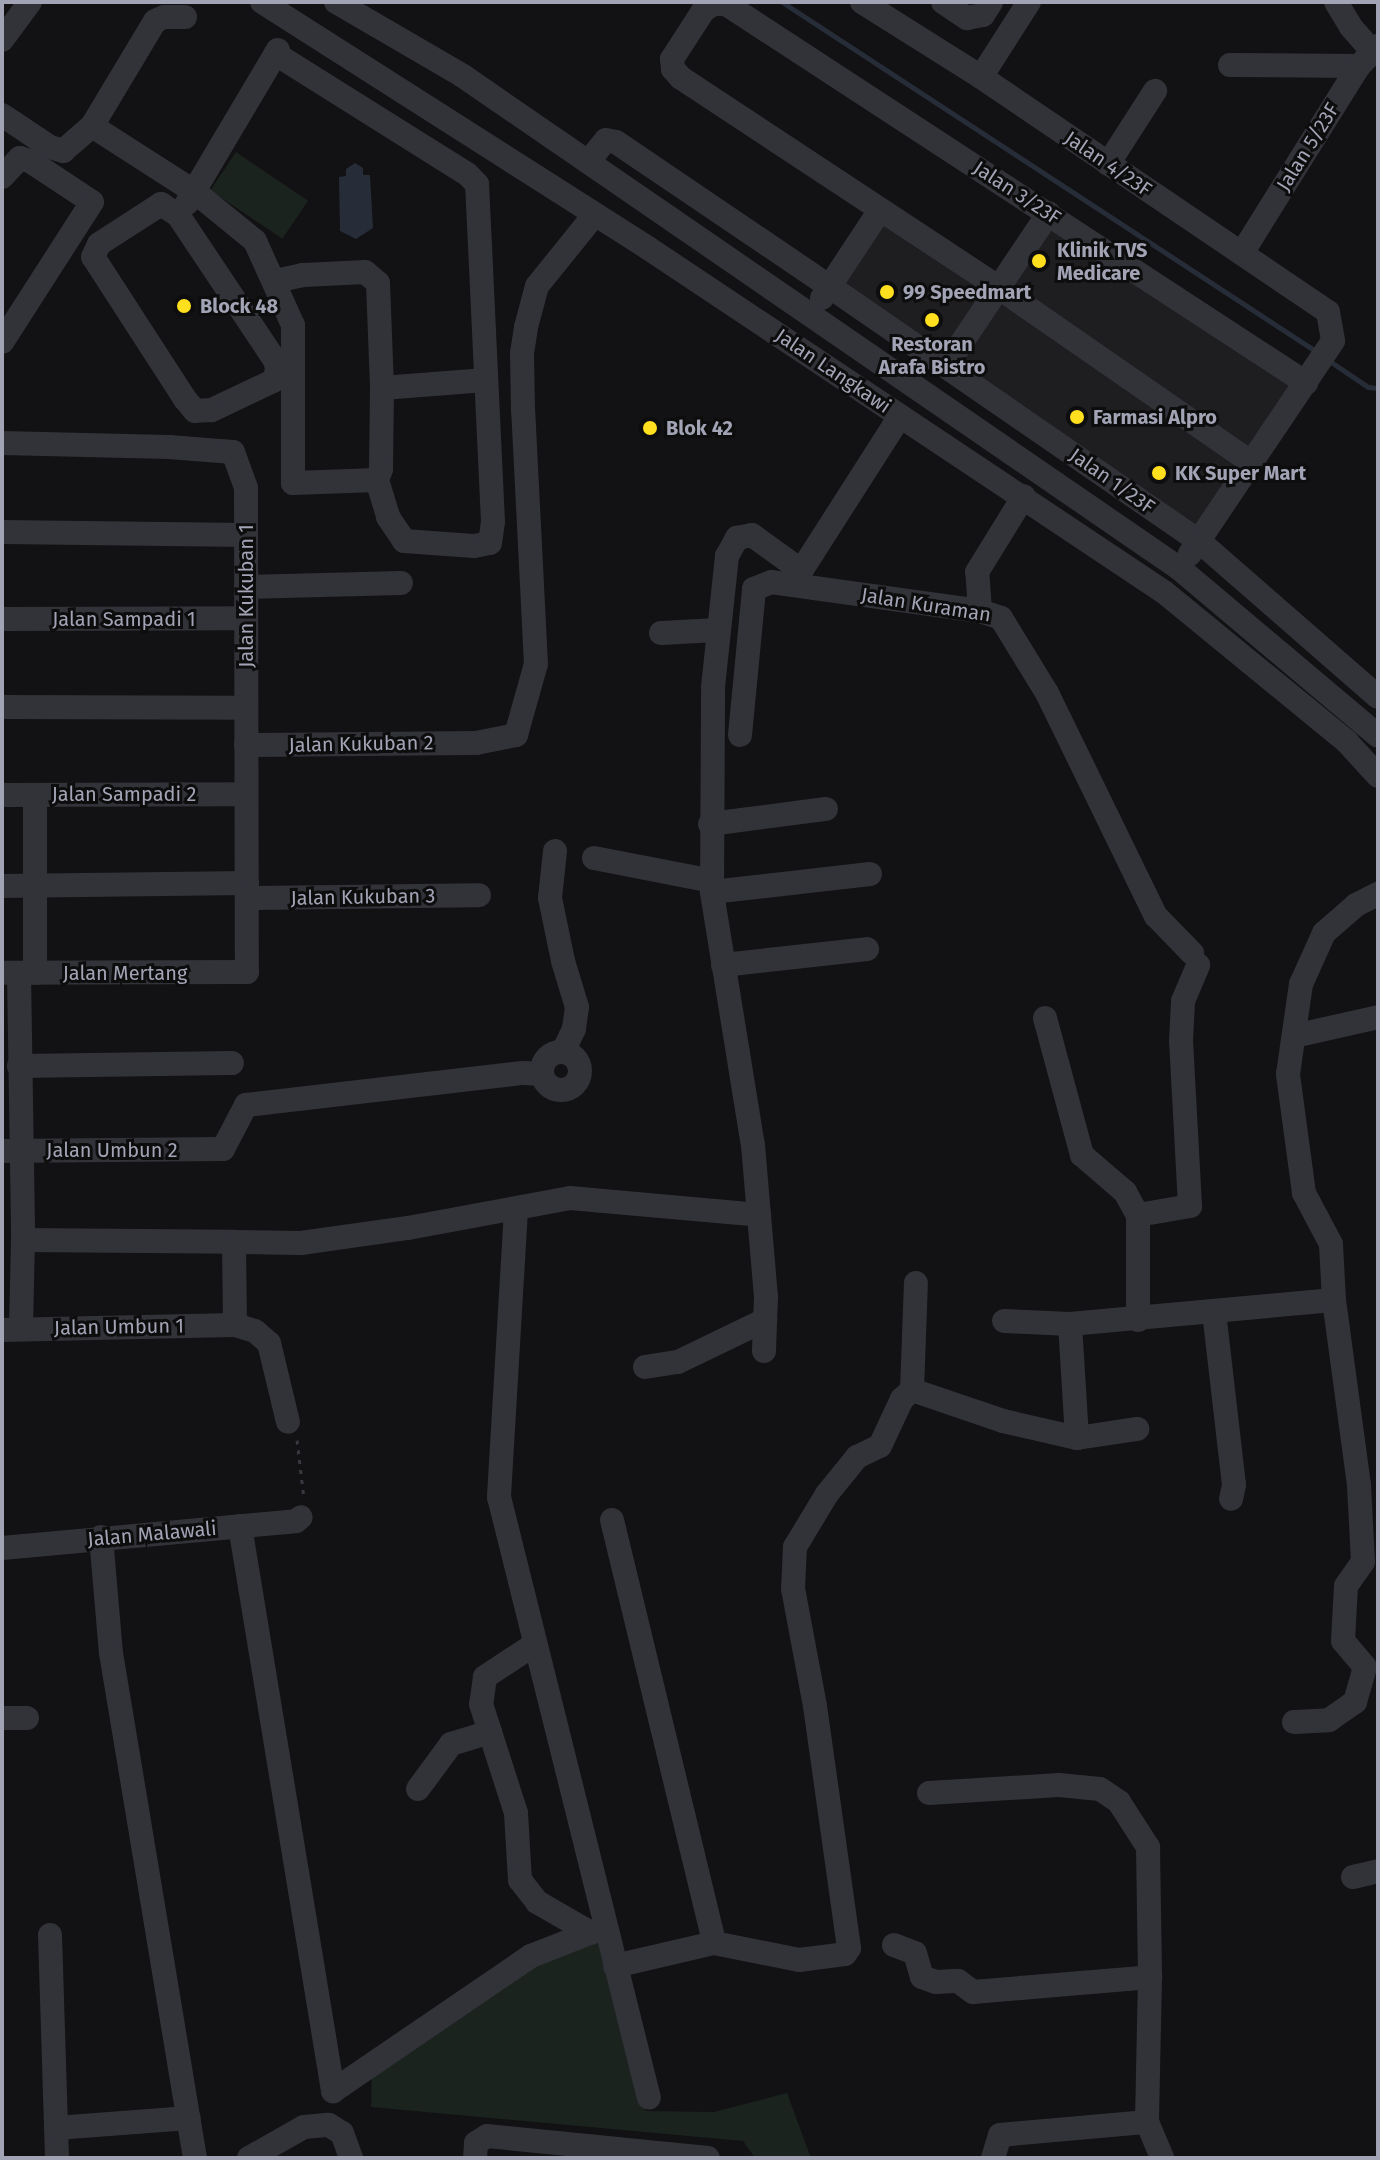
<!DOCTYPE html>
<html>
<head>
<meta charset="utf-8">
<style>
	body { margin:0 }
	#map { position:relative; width:1380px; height:2160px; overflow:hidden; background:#121113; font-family:"Fira Sans",sans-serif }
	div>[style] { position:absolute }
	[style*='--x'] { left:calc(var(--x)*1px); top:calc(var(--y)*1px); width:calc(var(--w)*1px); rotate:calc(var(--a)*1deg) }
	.built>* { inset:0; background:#1e1d20 }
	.green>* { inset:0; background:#1b231e; transform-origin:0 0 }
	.water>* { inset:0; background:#272d38 }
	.stream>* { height:5px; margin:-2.5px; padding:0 2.5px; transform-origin:2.5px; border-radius:2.5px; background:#272d38 }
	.path>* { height:3px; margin-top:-1.5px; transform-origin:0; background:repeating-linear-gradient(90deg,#383940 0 4px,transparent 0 10px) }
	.minor>* { height:24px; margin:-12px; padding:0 12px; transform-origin:12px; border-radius:12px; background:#323239 }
	.minor>.ring { margin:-12px; padding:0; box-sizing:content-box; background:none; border:24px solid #323239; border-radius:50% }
	.dots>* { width:22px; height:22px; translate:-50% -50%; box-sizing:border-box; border:4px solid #0d0d0e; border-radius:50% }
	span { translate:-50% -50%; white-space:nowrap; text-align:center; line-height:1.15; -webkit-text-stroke:6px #0d0d0e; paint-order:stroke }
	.street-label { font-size:20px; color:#a2a4b5 }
	.poi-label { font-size:20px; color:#a2a4b5; font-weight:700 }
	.left { translate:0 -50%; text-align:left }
	.frame { position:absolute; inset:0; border:4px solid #a2a4b5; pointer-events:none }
</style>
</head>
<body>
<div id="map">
	<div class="built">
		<i style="clip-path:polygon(882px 216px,1002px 294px,1050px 222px,1297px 385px,1197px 530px,837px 284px)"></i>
	</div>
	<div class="green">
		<i style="left:236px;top:152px;width:87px;height:46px;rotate:34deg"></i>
		<i style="clip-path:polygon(599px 1940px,646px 2111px,714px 2112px,787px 2093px,811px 2158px,755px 2158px,743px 2141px,371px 2107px,372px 2061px,536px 1962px)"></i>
	</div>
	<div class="water">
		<i style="clip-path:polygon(355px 163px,363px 168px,363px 175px,370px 175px,373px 228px,356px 239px,340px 231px,339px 177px,346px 176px,346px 169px)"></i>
	</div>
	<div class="stream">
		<i style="--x:782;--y:2;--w:639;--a:33.19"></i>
		<i style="--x:1328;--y:360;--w:48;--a:34"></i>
		<i style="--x:1368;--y:387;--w:10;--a:6"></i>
	</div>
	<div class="path">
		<i style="--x:297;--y:1440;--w:59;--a:83.2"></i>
	</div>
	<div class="minor">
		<i style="--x:262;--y:2;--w:458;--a:32.5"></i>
		<i style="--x:648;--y:248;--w:620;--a:33.69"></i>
		<i style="--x:1164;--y:592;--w:237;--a:39.3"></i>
		<i style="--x:1347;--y:742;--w:46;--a:47.6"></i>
		<i style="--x:336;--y:2;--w:147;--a:30.2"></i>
		<i style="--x:463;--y:76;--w:870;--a:34.51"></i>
		<i style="--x:1180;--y:569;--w:259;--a:40.1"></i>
		<i style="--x:862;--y:2;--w:141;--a:32.2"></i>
		<i style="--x:981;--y:77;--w:419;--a:34.1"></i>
		<i style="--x:1328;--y:312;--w:29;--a:80"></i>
		<i style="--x:1333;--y:341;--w:257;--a:123.9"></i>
		<i style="--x:943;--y:2;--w:29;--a:34"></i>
		<i style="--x:967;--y:18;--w:16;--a:-11"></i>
		<i style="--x:983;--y:15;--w:15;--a:-58"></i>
		<i style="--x:1336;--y:2;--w:29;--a:59"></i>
		<i style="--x:1351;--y:27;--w:32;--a:49"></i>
		<i style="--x:2;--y:40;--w:47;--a:-53.6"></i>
		<i style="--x:1230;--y:65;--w:129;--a:0.4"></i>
		<i style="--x:981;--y:77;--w:89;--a:-57.4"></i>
		<i style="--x:2;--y:115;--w:58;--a:33.7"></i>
		<i style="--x:50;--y:147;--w:14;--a:17"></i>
		<i style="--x:63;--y:151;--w:38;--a:-41"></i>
		<i style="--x:92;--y:126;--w:122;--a:-59"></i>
		<i style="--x:155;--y:21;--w:10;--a:-24"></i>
		<i style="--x:164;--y:17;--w:21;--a:0"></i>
		<i style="--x:92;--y:126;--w:122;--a:32.7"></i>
		<i style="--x:195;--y:192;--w:77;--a:39.2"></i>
		<i style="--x:255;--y:241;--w:92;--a:65.7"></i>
		<i style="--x:293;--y:325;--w:158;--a:90"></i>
		<i style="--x:293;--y:483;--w:84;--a:-2"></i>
		<i style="--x:377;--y:480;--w:39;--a:73"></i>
		<i style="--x:388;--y:517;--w:29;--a:56"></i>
		<i style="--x:404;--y:541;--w:70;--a:4.1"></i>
		<i style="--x:474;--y:546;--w:16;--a:-11"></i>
		<i style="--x:490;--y:543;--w:21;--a:-82"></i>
		<i style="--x:493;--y:522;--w:338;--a:-92.7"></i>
		<i style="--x:477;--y:184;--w:14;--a:-135"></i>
		<i style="--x:467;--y:174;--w:226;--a:-147.9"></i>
		<i style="--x:588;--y:162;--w:28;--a:-51"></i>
		<i style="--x:606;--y:140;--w:10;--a:11"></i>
		<i style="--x:616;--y:142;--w:257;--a:34.1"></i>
		<i style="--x:829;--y:286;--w:449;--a:34.6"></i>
		<i style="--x:1199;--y:541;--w:237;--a:41.1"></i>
		<i style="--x:1108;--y:164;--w:87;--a:-57.2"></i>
		<i style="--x:2;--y:177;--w:26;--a:-47"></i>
		<i style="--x:20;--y:158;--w:10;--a:17"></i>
		<i style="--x:30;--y:161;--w:74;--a:33.5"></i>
		<i style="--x:92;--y:202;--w:166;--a:122.7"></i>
		<i style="--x:187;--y:203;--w:178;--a:-59.3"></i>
		<i style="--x:161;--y:204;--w:20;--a:33"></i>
		<i style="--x:178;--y:215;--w:177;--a:56.3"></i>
		<i style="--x:276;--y:362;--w:10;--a:84"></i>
		<i style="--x:277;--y:372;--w:10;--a:114"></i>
		<i style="--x:273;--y:381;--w:68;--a:154.6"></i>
		<i style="--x:212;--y:410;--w:17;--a:177"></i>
		<i style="--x:195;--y:411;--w:16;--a:-130"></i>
		<i style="--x:185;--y:399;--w:169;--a:-122.9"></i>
		<i style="--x:93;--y:257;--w:14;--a:-65"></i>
		<i style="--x:99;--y:244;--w:74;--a:-32.8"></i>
		<i style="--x:1242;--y:253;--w:221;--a:-58"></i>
		<i style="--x:1359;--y:66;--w:28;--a:-46"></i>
		<i style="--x:275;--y:281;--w:29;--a:-12"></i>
		<i style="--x:303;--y:275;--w:62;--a:-2.8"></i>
		<i style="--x:365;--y:272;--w:17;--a:40"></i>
		<i style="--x:378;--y:283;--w:105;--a:87.8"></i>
		<i style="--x:382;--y:388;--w:81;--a:90.7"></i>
		<i style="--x:381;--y:469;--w:12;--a:110"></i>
		<i style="--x:822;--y:298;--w:105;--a:-56.6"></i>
		<i style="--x:946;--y:366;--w:184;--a:-56.1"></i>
		<i style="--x:382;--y:388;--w:104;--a:-4.4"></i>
		<i style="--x:2;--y:443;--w:167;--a:1.4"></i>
		<i style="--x:169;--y:447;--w:64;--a:4.5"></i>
		<i style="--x:233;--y:452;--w:38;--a:70"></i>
		<i style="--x:246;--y:488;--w:484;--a:89.9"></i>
		<i style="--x:247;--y:972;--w:245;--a:179.8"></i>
		<i style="--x:1252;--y:463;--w:309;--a:-145.3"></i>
		<i style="--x:998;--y:287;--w:380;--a:-146.6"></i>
		<i style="--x:681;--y:78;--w:12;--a:-132"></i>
		<i style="--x:673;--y:69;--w:10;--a:-96"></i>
		<i style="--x:672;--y:59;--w:57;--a:-57.1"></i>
		<i style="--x:703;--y:11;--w:12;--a:-35"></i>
		<i style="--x:713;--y:4;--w:13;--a:0"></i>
		<i style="--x:726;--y:4;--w:693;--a:33.16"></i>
		<i style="--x:2;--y:532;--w:244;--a:0.7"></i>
		<i style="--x:794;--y:582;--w:197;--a:-57.4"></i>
		<i style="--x:246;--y:587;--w:155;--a:-1.5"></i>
		<i style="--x:980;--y:611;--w:39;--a:-94"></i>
		<i style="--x:977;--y:572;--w:89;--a:-58.3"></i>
		<i style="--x:2;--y:619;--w:244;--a:-0.2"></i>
		<i style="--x:661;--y:633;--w:57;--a:-3"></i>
		<i style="--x:2;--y:707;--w:244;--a:0.2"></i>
		<i style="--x:740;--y:735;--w:147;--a:-84.5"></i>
		<i style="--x:754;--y:589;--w:18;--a:-22"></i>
		<i style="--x:771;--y:582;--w:211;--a:7.9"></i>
		<i style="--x:980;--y:611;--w:22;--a:18"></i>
		<i style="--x:1001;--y:618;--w:88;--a:58.5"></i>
		<i style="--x:1047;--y:693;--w:248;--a:64"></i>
		<i style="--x:1156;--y:916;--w:52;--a:45.8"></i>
		<i style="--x:246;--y:745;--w:230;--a:-0.5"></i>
		<i style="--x:476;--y:743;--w:41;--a:-11.3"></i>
		<i style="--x:516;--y:735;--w:74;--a:-74.3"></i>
		<i style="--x:536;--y:664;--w:253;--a:-92.9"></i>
		<i style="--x:523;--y:411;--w:58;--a:-91"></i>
		<i style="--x:522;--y:353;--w:26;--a:-81"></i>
		<i style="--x:526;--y:327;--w:42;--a:-75"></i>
		<i style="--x:537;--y:286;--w:92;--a:-51.1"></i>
		<i style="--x:2;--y:795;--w:244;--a:-0.2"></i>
		<i style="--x:35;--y:795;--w:178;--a:90"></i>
		<i style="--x:710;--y:824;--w:117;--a:-7.4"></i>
		<i style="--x:555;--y:851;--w:47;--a:96.1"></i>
		<i style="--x:550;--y:898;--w:64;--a:78.3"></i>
		<i style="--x:563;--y:961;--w:48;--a:73.1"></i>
		<i style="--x:577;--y:1007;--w:22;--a:98"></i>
		<i style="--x:574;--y:1029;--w:25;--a:116"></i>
		<i style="--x:594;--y:858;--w:120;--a:11"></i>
		<i style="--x:2;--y:886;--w:245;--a:-0.7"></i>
		<i style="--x:712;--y:892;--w:159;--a:-6.5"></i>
		<i style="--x:247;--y:898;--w:232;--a:-0.7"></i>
		<i style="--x:723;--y:965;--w:145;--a:-6.3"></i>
		<i style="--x:19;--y:973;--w:267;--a:89.1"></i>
		<i style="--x:23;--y:1240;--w:89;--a:91.3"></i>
		<i style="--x:1045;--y:1018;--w:142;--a:74.9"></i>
		<i style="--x:1082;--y:1155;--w:57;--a:40.7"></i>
		<i style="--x:1125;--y:1192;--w:26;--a:61"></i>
		<i style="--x:1294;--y:1036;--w:86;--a:-12.7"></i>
		<i class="ring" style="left:542px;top:1052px;width:14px;height:14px"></i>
		<i style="--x:19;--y:1066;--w:213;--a:-0.8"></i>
		<i style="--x:2;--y:1151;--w:221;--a:-0.5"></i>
		<i style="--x:223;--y:1149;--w:50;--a:-62.4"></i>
		<i style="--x:246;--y:1105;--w:279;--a:-6.6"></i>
		<i style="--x:523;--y:1073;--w:19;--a:3"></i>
		<i style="--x:516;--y:1210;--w:288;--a:93.4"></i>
		<i style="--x:499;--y:1497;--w:619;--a:75.99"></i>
		<i style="--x:23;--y:1240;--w:211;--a:0.5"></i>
		<i style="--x:1214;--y:1312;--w:174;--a:83.4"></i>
		<i style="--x:1234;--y:1485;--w:14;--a:102"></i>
		<i style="--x:1138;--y:1320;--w:105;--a:-90"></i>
		<i style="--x:1138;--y:1215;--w:53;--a:-9.8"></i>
		<i style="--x:1190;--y:1206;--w:165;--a:-93.1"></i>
		<i style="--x:1181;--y:1041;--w:40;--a:-87.1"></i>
		<i style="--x:1183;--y:1001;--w:39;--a:-67"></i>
		<i style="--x:1004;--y:1321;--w:66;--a:2.6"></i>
		<i style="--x:235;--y:1325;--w:83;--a:-90.7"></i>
		<i style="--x:234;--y:1242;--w:67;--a:0.9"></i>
		<i style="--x:301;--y:1243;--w:108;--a:-8"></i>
		<i style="--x:408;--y:1228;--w:165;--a:-10.5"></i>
		<i style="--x:570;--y:1198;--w:190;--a:5.1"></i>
		<i style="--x:2;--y:1330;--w:233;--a:-1.2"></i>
		<i style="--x:235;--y:1325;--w:21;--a:17"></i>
		<i style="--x:255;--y:1331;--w:18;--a:41"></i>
		<i style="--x:269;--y:1343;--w:81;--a:76.5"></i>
		<i style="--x:764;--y:1351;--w:54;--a:-87.9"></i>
		<i style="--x:766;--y:1297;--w:152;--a:-94.9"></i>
		<i style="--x:753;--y:1146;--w:257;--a:-99.2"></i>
		<i style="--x:712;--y:892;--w:205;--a:-89.7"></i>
		<i style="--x:713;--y:687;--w:132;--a:-83.9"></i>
		<i style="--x:727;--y:556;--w:21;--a:-61"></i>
		<i style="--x:737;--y:538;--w:15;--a:-11"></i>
		<i style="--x:752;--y:535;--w:58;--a:35.9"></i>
		<i style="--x:645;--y:1367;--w:33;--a:-9"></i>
		<i style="--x:678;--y:1362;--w:97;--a:-25.8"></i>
		<i style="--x:912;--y:1390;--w:96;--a:18.8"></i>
		<i style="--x:1003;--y:1421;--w:76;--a:12.9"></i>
		<i style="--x:1077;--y:1438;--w:61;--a:-8.5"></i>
		<i style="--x:1077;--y:1438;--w:114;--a:-93.5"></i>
		<i style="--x:1070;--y:1324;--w:265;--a:-5.2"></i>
		<i style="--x:612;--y:1520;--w:435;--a:76.4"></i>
		<i style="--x:240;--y:1526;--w:573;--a:80.65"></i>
		<i style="--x:333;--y:2091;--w:240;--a:-34.3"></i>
		<i style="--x:531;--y:1956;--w:79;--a:-21.4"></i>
		<i style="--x:101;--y:1537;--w:116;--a:85.1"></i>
		<i style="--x:111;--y:1653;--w:512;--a:80.56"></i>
		<i style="--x:2;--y:1548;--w:295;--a:-5.2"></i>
		<i style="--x:296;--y:1521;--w:6;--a:-39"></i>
		<i style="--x:535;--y:1644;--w:60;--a:146.6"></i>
		<i style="--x:485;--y:1677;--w:27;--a:98"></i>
		<i style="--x:481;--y:1704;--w:114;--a:72.2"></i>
		<i style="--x:516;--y:1813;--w:67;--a:86.6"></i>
		<i style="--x:520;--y:1880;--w:28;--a:52"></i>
		<i style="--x:537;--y:1902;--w:62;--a:29.9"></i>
		<i style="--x:2;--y:1718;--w:25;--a:0"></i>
		<i style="--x:1294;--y:1722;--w:35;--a:-3"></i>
		<i style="--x:1329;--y:1720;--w:32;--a:-35"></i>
		<i style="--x:1355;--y:1702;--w:36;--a:-74"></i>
		<i style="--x:1365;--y:1667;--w:34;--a:-130"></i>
		<i style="--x:1343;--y:1641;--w:55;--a:-86.9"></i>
		<i style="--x:1346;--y:1586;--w:29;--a:-55"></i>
		<i style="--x:1363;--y:1562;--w:77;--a:-93"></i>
		<i style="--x:1359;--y:1485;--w:187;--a:-97.7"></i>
		<i style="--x:1334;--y:1300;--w:56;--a:-93.1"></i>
		<i style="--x:1331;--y:1244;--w:58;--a:-117.9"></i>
		<i style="--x:1304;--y:1193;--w:120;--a:-97.7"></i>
		<i style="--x:1288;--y:1074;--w:91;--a:-81.8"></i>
		<i style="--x:1301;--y:984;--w:56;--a:-65.7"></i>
		<i style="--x:1324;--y:933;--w:43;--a:-41.2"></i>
		<i style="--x:1356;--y:905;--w:25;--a:-27"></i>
		<i style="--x:418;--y:1789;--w:56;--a:-53.7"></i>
		<i style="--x:451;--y:1744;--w:41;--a:-17.1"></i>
		<i style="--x:929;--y:1793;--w:130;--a:-3.5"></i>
		<i style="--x:1059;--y:1785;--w:41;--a:5.6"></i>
		<i style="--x:1100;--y:1789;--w:23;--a:34"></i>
		<i style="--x:1119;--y:1802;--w:54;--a:57.2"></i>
		<i style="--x:1148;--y:1847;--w:130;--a:89.1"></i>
		<i style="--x:1150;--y:1977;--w:145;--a:91.2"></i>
		<i style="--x:1147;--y:2122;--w:39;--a:67"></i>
		<i style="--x:1353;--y:1877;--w:26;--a:-13"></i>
		<i style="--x:50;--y:1935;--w:223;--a:88.2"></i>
		<i style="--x:894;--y:1945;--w:22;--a:21"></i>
		<i style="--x:915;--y:1953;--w:25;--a:74"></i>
		<i style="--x:922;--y:1977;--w:15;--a:20"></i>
		<i style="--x:936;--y:1982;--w:22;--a:-3"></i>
		<i style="--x:958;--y:1981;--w:19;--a:36"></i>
		<i style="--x:973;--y:1992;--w:178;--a:-4.8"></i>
		<i style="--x:615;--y:1966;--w:102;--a:-13.1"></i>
		<i style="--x:714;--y:1943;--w:87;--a:11.3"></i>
		<i style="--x:799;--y:1960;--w:46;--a:-7.4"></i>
		<i style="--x:845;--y:1954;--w:7;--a:-56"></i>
		<i style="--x:849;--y:1948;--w:244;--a:-98"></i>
		<i style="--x:815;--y:1706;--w:119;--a:-100.6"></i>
		<i style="--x:793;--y:1589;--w:42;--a:-87.3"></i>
		<i style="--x:795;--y:1547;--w:62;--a:-58.9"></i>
		<i style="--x:827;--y:1494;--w:48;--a:-51"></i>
		<i style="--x:857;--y:1457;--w:25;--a:-26"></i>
		<i style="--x:880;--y:1446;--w:52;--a:-64.9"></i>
		<i style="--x:902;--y:1399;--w:13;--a:-42"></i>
		<i style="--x:912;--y:1390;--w:107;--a:-87.9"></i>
		<i style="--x:56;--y:2128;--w:133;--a:-4.3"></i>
		<i style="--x:249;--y:2158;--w:63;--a:-29.4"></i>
		<i style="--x:304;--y:2127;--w:25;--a:-5"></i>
		<i style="--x:329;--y:2125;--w:15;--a:32"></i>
		<i style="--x:342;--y:2133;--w:27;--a:70"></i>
		<i style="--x:475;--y:2158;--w:15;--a:-86"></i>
		<i style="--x:476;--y:2143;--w:13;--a:-32"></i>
		<i style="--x:487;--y:2136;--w:222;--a:5.7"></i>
		<i style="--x:993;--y:2158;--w:24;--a:-73"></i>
		<i style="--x:1000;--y:2135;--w:148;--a:-5.1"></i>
	</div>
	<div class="dots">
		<i style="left:1039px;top:261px;background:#ffdf1e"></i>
		<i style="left:887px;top:292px;background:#ffdf1e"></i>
		<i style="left:184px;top:306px;background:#ffdf1e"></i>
		<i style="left:932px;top:320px;background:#ffdf1e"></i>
		<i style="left:1077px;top:417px;background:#ffdf1e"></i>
		<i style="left:650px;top:428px;background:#ffdf1e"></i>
		<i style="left:1159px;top:473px;background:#ffdf1e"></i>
	</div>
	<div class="street-label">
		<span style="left:1308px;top:147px;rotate:-58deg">Jalan 5/23F</span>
		<span style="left:1108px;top:164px;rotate:34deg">Jalan 4/23F</span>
		<span style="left:1017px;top:193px;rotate:33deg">Jalan 3/23F</span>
		<span style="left:833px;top:371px;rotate:34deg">Jalan Langkawi</span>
		<span style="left:1112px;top:481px;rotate:35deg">Jalan 1/23F</span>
		<span style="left:246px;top:596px;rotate:-90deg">Jalan Kukuban 1</span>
		<span style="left:926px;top:605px;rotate:9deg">Jalan Kuraman</span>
		<span style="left:124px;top:619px">Jalan Sampadi 1</span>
		<span style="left:361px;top:744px;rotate:-1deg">Jalan Kukuban 2</span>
		<span style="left:124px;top:794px">Jalan Sampadi 2</span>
		<span style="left:363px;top:897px;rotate:-1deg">Jalan Kukuban 3</span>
		<span style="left:125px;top:973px">Jalan Mertang</span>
		<span style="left:112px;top:1150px">Jalan Umbun 2</span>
		<span style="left:119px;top:1327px;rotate:-1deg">Jalan Umbun 1</span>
		<span style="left:152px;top:1534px;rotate:-5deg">Jalan Malawali</span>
	</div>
	<div class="poi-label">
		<span class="left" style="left:1057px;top:262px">Klinik TVS<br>Medicare</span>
		<span class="left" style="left:903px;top:292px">99 Speedmart</span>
		<span class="left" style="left:200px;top:306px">Block 48</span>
		<span style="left:932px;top:356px">Restoran<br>Arafa Bistro</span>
		<span class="left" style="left:1093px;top:417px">Farmasi Alpro</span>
		<span class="left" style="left:666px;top:428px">Blok 42</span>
		<span class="left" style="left:1175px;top:473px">KK Super Mart</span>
	</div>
	<div class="frame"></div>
</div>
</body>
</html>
